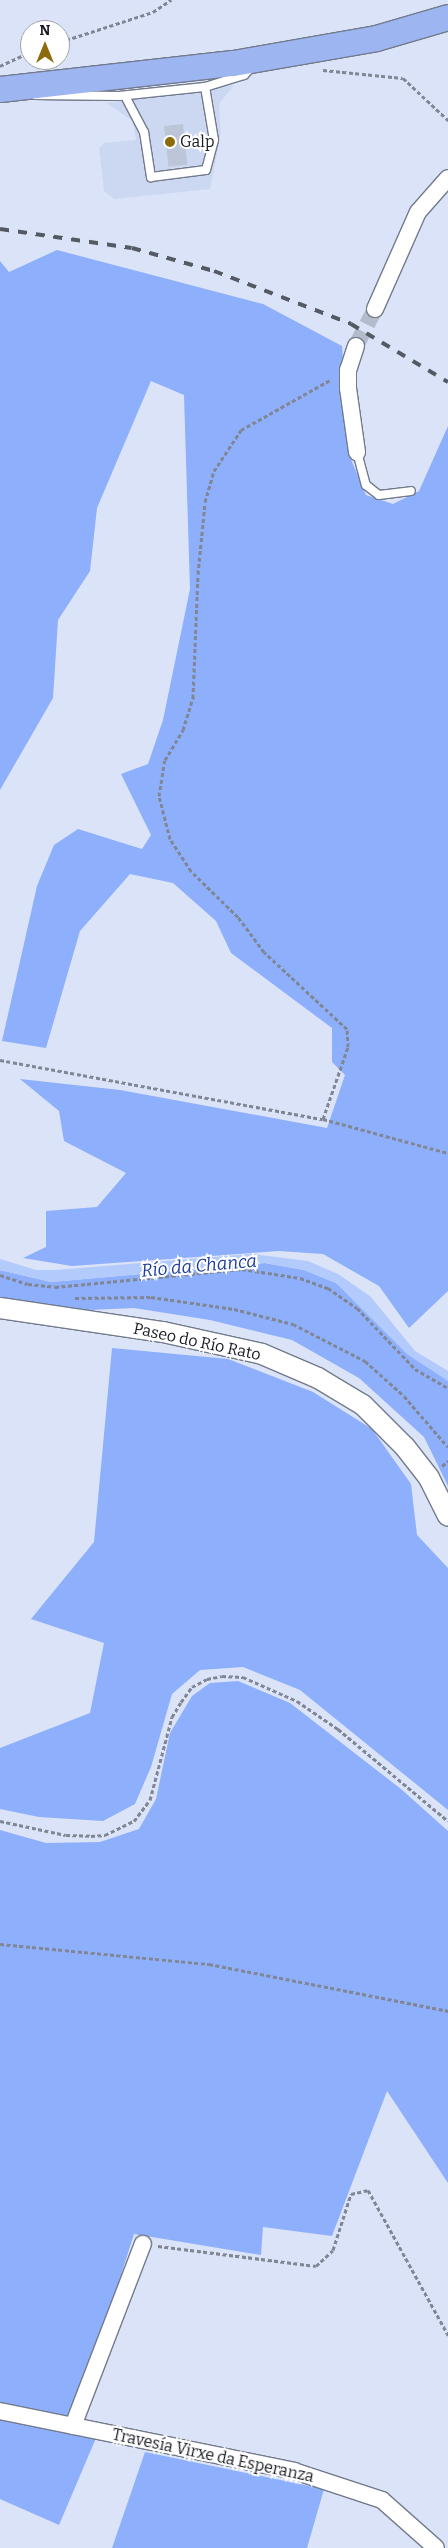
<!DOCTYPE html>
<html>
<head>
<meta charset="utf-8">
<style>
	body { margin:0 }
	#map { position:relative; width:448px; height:2548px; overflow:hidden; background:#dae3f7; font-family:Bitter,serif }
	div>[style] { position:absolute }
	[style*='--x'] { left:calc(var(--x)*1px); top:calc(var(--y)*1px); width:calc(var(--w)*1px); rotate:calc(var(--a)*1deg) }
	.built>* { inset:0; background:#ccd8f2 }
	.green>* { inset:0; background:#8daffc }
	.water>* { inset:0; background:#b3cafd }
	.building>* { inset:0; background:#bdc6d8; transform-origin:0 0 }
	.minor-tunnel>* { height:16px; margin-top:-8px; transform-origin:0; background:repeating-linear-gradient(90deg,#b3bbcc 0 16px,transparent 0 24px) }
	.path>* { height:3px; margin-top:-1.5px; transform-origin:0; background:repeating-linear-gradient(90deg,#808694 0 4px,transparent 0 6.5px) }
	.roads { filter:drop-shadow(1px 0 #727a8b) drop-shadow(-1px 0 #727a8b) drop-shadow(0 1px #727a8b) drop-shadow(0 -1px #727a8b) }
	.service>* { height:8px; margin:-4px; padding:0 4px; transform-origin:4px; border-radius:4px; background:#fff }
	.minor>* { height:16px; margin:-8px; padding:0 8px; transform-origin:8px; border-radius:8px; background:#fff }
	.tertiary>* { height:20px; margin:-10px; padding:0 10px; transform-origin:10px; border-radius:10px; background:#fff }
	.primary>* { height:25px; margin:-12.5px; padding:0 12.5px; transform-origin:12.5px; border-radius:12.5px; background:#9db5f1 }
	.rail>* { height:4px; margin-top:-2px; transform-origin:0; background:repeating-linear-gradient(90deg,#545964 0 9px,transparent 0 18px) }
	.dots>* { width:14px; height:14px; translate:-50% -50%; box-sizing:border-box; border:2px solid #fff; border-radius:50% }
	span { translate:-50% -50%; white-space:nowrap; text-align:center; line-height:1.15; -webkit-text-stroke:4px #fff; paint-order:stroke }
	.poi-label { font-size:16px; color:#181b22 }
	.left { translate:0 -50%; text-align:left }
	.street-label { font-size:16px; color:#181b22 }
	.water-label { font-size:18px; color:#203f9d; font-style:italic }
	.north { position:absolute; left:20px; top:20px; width:50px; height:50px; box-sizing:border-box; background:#fff; border:1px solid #a3a4a7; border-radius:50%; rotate:0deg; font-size:14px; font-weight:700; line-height:20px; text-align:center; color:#181b22 }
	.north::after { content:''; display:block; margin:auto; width:18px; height:22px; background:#8d6b0d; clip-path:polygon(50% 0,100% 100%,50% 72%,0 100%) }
</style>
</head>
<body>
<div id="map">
	<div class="built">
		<i style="clip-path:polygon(234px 85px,219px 104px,221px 133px,210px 189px,114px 199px,104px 191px,99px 148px,104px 143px,136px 140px,133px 121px,106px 103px)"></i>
	</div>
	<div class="green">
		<i style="clip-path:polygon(57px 250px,263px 304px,342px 346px,350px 457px,366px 495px,393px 504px,419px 491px,448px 426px,448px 1291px,409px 1328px,379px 1286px,323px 1254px,279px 1251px,72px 1266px,23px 1258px,46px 1247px,46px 1211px,97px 1207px,126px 1173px,64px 1141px,59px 1111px,20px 1079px,120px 1090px,327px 1128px,345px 1075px,332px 1062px,332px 1028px,231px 953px,216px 921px,173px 883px,130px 874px,80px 931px,46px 1048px,2px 1041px,37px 886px,54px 845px,78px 829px,142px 849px,151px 835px,121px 774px,148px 764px,163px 720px,190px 589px,184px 395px,151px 381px,97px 508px,90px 571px,58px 620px,53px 698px,0 790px,0 261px,9px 272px)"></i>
		<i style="clip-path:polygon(265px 1263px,304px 1270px,336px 1283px,448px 1381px,448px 1486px,424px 1437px,359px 1378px,292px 1340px,210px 1320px,134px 1308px,89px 1310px,0 1297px,0 1270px,51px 1282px)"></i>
		<i style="clip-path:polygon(112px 1348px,228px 1359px,313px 1392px,372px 1429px,411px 1484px,417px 1535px,448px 1568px,448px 1810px,300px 1690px,243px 1667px,200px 1670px,172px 1694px,151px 1767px,135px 1804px,103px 1821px,39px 1817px,0 1809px,0 1748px,90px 1713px,104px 1643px,31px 1619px,94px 1542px)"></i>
		<i style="clip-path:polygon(238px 1681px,290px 1703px,401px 1789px,448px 1831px,448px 2183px,387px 2091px,332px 2236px,263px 2227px,261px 2255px,134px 2234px,102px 2335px,66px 2418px,0 2403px,0 1830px,46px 1843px,100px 1842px,139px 1829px,156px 1799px,170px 1733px,192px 1696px,210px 1683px)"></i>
		<i style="clip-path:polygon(0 2416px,96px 2438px,59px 2525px,0 2499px)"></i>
		<i style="clip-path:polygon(145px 2452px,324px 2489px,307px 2548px,112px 2548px)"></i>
	</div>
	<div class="water">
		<i style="clip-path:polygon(251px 1254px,308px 1261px,338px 1274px,370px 1296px,415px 1351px,448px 1371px,448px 1381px,408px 1355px,336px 1283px,304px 1270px,265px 1263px,51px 1282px,0 1270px,0 1259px,36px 1270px,56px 1270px)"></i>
	</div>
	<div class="building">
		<i style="left:183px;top:124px;width:41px;height:19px;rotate:84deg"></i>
	</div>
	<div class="minor-tunnel">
		<i style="--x:356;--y:346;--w:42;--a:-62.8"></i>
	</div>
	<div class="path">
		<i style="--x:60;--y:42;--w:98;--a:-17.9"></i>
		<i style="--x:153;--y:12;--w:22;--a:-34"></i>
		<i style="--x:0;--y:66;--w:33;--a:-25"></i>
		<i style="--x:323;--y:70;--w:80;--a:5.7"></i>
		<i style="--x:403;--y:78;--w:62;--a:43"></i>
		<i style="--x:0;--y:1060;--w:328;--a:10.4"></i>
		<i style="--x:323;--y:1119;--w:130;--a:15.2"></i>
		<i style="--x:323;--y:1119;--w:76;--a:-70.9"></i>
		<i style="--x:348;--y:1047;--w:18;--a:-93"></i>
		<i style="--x:347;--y:1029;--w:113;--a:-137.1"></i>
		<i style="--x:264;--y:952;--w:44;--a:-126.6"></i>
		<i style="--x:238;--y:917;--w:66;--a:-135.6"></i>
		<i style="--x:191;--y:871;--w:38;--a:-123"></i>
		<i style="--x:170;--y:839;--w:44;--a:-104.3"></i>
		<i style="--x:159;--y:796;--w:36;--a:-81"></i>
		<i style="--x:165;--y:760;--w:35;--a:-59"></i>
		<i style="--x:183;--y:730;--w:34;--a:-73"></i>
		<i style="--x:193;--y:698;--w:124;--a:-87.7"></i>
		<i style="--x:198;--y:574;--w:72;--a:-84.4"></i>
		<i style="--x:205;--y:502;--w:32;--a:-74"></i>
		<i style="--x:214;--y:471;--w:49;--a:-56.6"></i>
		<i style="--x:241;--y:430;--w:104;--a:-29.3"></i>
		<i style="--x:0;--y:1275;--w:29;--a:18"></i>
		<i style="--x:28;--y:1284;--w:27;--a:6"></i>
		<i style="--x:55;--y:1287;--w:188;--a:-5.5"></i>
		<i style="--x:242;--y:1269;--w:59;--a:8.8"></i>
		<i style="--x:300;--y:1278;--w:30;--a:20"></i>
		<i style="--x:328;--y:1288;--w:35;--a:35"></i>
		<i style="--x:357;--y:1308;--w:84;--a:46.4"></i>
		<i style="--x:415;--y:1369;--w:38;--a:30"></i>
		<i style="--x:75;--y:1298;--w:76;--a:-0.8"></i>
		<i style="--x:151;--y:1297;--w:84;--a:8.2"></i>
		<i style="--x:234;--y:1309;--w:61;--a:14.3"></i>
		<i style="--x:293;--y:1324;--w:81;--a:27.2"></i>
		<i style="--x:365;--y:1361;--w:52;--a:41.9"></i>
		<i style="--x:404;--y:1396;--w:67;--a:49.2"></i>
		<i style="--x:442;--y:1466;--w:8;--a:-40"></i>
		<i style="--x:0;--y:1821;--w:67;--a:12"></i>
		<i style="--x:66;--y:1835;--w:25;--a:2"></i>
		<i style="--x:91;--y:1836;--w:14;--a:-4"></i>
		<i style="--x:105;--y:1835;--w:32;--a:-26"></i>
		<i style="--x:134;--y:1821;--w:26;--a:-53"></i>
		<i style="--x:150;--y:1800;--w:86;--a:-75.2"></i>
		<i style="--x:172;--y:1717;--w:17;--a:-59"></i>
		<i style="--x:181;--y:1702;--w:19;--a:-54"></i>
		<i style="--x:192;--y:1687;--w:17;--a:-28"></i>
		<i style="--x:207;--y:1679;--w:15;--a:-11"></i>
		<i style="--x:222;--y:1676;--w:21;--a:3"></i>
		<i style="--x:243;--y:1677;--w:59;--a:24"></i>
		<i style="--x:297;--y:1701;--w:50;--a:34.3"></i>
		<i style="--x:338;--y:1729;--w:143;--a:39.9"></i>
		<i style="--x:0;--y:1944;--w:210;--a:5.5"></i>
		<i style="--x:209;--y:1964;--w:244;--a:11.1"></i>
		<i style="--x:158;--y:2246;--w:159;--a:7.2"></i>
		<i style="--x:316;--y:2266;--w:23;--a:-43"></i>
		<i style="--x:333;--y:2250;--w:59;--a:-72.2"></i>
		<i style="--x:351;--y:2194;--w:17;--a:-13"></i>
		<i style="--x:368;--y:2190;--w:166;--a:61.1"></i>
	</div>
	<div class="roads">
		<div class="service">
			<i style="--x:35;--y:95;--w:84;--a:0.7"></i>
			<i style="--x:119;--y:96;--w:86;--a:-6"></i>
			<i style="--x:205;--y:87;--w:41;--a:-17.1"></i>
			<i style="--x:244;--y:75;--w:11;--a:-45"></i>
			<i style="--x:125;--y:96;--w:41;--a:62.2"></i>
			<i style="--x:144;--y:132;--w:46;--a:81.2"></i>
			<i style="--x:151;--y:177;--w:55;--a:-7.3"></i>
			<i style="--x:206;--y:170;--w:31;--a:-75"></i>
			<i style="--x:214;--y:140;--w:54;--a:-99.6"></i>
			<i style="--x:357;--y:452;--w:34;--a:75"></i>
			<i style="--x:366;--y:485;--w:16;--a:38"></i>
			<i style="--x:379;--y:495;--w:32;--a:-7"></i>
		</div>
		<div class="minor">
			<i style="--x:375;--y:309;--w:106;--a:-66.1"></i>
			<i style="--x:418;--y:212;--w:45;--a:-48.6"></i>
			<i style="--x:356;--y:346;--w:25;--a:108"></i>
			<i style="--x:348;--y:370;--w:18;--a:90"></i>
			<i style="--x:348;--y:388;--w:65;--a:82"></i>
			<i style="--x:0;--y:2411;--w:300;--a:11.5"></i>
			<i style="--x:294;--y:2471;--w:93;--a:18.2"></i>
			<i style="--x:382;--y:2500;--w:72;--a:41.6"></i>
			<i style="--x:73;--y:2426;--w:195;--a:-69"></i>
		</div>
		<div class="tertiary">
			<i style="--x:0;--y:1308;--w:165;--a:8.4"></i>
			<i style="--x:163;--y:1332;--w:101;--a:12.5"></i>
			<i style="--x:262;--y:1354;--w:61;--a:23.2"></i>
			<i style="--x:318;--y:1378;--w:52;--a:31"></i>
			<i style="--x:363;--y:1405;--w:59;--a:45"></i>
			<i style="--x:405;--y:1447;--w:39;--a:52"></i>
			<i style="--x:429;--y:1478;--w:42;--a:63.4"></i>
		</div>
		<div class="primary">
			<i style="--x:0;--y:89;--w:234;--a:-6.4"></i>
			<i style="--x:233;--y:63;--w:145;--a:-9.9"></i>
			<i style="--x:376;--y:38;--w:75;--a:-16.3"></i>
		</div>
	</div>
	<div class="rail">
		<i style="--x:0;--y:229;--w:133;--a:8.2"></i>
		<i style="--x:132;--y:248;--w:85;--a:15.7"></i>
		<i style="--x:214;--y:271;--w:147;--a:21.1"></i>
		<i style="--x:351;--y:324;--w:113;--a:30.9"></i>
	</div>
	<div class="dots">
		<i style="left:170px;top:142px;background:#8d6b0d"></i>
	</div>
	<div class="poi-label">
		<span class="left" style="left:180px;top:142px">Galp</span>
	</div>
	<div class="street-label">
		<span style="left:197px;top:1342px;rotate:12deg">Paseo do Río Rato</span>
		<span style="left:213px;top:2456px;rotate:12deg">Travesía Virxe da Esperanza</span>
	</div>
	<div class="water-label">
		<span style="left:199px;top:1266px;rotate:-5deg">Río da Chanca</span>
	</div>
	<div class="north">N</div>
</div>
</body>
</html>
